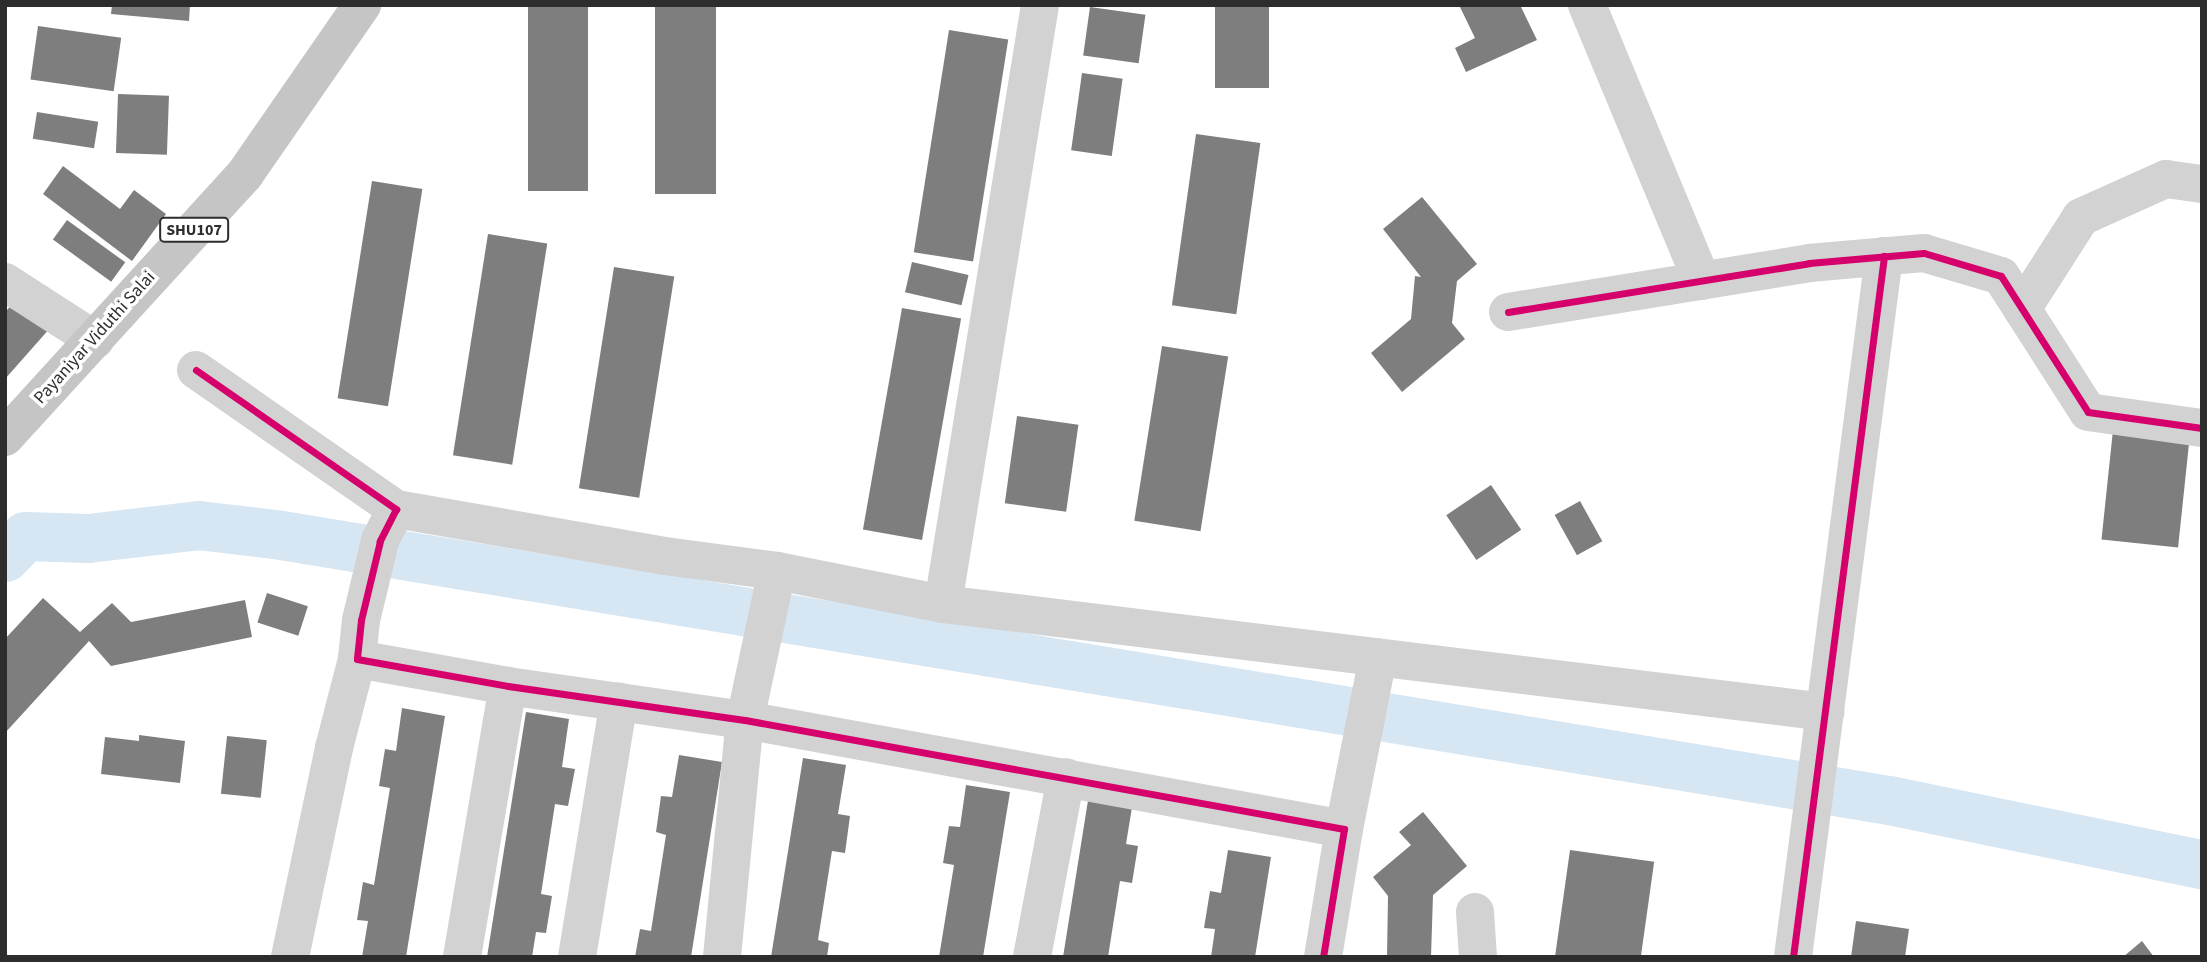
<!DOCTYPE html>
<html>
<head>
<meta charset="utf-8">
<style>
	body { margin:0 }
	#map { position:relative; width:2207px; height:962px; overflow:hidden; background:#fff; font-family:"Source Sans 3",sans-serif }
	div>[style] { position:absolute }
	[style*='--x'] { left:calc(var(--x)*1px); top:calc(var(--y)*1px); width:calc(var(--w)*1px); rotate:calc(var(--a)*1deg) }
	.canal>* { height:49px; margin:-24.5px; padding:0 24.5px; transform-origin:24.5px; border-radius:24.5px; background:#d6e6f3 }
	.building>* { inset:0; background:#7e7e7e; transform-origin:0 0 }
	.minor>* { height:38px; margin:-19px; padding:0 19px; transform-origin:19px; border-radius:19px; background:#d2d2d2 }
	.major>* { height:38px; margin:-19px; padding:0 19px; transform-origin:19px; border-radius:19px; background:#c5c5c5 }
	.cycleway>* { height:7px; margin:-3.5px; padding:0 3.5px; transform-origin:3.5px; border-radius:3.5px; background:#d6006c }
	span { translate:-50% -50%; white-space:nowrap; text-align:center; line-height:1.15; -webkit-text-stroke:7px #fff; paint-order:stroke }
	.shield-label span { padding:2px 5px; background:#fff; border:2px solid; border-radius:5px; -webkit-text-stroke-width:0 }
	.shield-label { font-size:16px; color:#2d2d2d; font-weight:700 }
	.street-label { font-size:18px; color:#2d2d2d }
	.frame { position:absolute; inset:0; border:7px solid #2d2d2d; pointer-events:none }
</style>
</head>
<body>
<div id="map">
	<div class="canal">
		<i style="--x:5;--y:557;--w:29;--a:-46"></i>
		<i style="--x:25;--y:536;--w:63;--a:1.8"></i>
		<i style="--x:88;--y:538;--w:111;--a:-6.7"></i>
		<i style="--x:198;--y:525;--w:78;--a:6.7"></i>
		<i style="--x:275;--y:534;--w:1636;--a:9.36"></i>
		<i style="--x:1889;--y:800;--w:319;--a:11.6"></i>
	</div>
	<div class="building">
		<i style="clip-path:polygon(112px 5px,190px 5px,189px 21px,111px 14px)"></i>
		<i style="left:528px;top:5px;width:60px;height:186px"></i>
		<i style="left:655px;top:5px;width:61px;height:189px"></i>
		<i style="left:1215px;top:5px;width:54px;height:83px"></i>
		<i style="clip-path:polygon(1459px 5px,1520px 5px,1537px 40px,1466px 72px,1455px 48px,1475px 38px)"></i>
		<i style="left:1090px;top:7px;width:56px;height:49px;rotate:8deg"></i>
		<i style="left:38px;top:26px;width:84px;height:54px;rotate:8deg"></i>
		<i style="left:949px;top:30px;width:60px;height:225px;rotate:9deg"></i>
		<i style="left:1082px;top:73px;width:41px;height:78px;rotate:8deg"></i>
		<i style="left:118px;top:94px;width:51px;height:59px;rotate:2deg"></i>
		<i style="left:37px;top:112px;width:62px;height:27px;rotate:9deg"></i>
		<i style="left:1196px;top:134px;width:65px;height:173px;rotate:8deg"></i>
		<i style="clip-path:polygon(63px 166px,120px 209px,134px 190px,166px 214px,132px 261px,43px 194px)"></i>
		<i style="left:372px;top:181px;width:51px;height:220px;rotate:9deg"></i>
		<i style="clip-path:polygon(1422px 197px,1477px 264px,1457px 281px,1452px 323px,1465px 339px,1402px 392px,1371px 353px,1411px 319px,1415px 276px,1421px 277px,1383px 229px)"></i>
		<i style="left:67px;top:220px;width:72px;height:24px;rotate:36deg"></i>
		<i style="left:488px;top:234px;width:60px;height:224px;rotate:9deg"></i>
		<i style="left:912px;top:262px;width:58px;height:31px;rotate:13deg"></i>
		<i style="left:614px;top:267px;width:61px;height:224px;rotate:9deg"></i>
		<i style="clip-path:polygon(19px 297px,51px 327px,5px 379px,5px 312px)"></i>
		<i style="left:902px;top:308px;width:60px;height:225px;rotate:10deg"></i>
		<i style="left:1162px;top:346px;width:67px;height:177px;rotate:9deg"></i>
		<i style="left:1017px;top:416px;width:62px;height:88px;rotate:8deg"></i>
		<i style="left:2113px;top:430px;width:77px;height:110px;rotate:6deg"></i>
		<i style="left:1491px;top:485px;width:54px;height:54px;rotate:56deg"></i>
		<i style="left:1580px;top:501px;width:46px;height:29px;rotate:61deg"></i>
		<i style="left:267px;top:593px;width:43px;height:31px;rotate:18deg"></i>
		<i style="clip-path:polygon(43px 598px,80px 632px,112px 603px,131px 622px,245px 600px,252px 637px,111px 666px,89px 641px,5px 733px,5px 639px)"></i>
		<i style="clip-path:polygon(402px 708px,445px 716px,406px 957px,362px 957px,368px 921px,357px 920px,363px 882px,374px 885px,390px 788px,379px 786px,385px 749px,396px 751px)"></i>
		<i style="clip-path:polygon(526px 712px,569px 719px,562px 767px,575px 769px,568px 806px,555px 804px,541px 894px,552px 896px,546px 933px,536px 932px,532px 957px,487px 957px)"></i>
		<i style="clip-path:polygon(139px 735px,185px 741px,180px 783px,101px 774px,105px 737px,139px 741px)"></i>
		<i style="left:227px;top:736px;width:40px;height:58px;rotate:6deg"></i>
		<i style="clip-path:polygon(679px 755px,722px 762px,691px 957px,635px 957px,640px 929px,651px 931px,666px 835px,656px 832px,661px 796px,672px 797px)"></i>
		<i style="clip-path:polygon(803px 758px,846px 765px,838px 814px,850px 816px,845px 853px,832px 851px,818px 940px,829px 943px,827px 957px,771px 957px)"></i>
		<i style="clip-path:polygon(966px 785px,1010px 792px,983px 957px,939px 957px,954px 865px,943px 863px,949px 826px,960px 827px)"></i>
		<i style="clip-path:polygon(1090px 788px,1134px 795px,1126px 844px,1138px 846px,1132px 883px,1120px 881px,1108px 957px,1063px 957px)"></i>
		<i style="clip-path:polygon(1423px 812px,1467px 866px,1433px 895px,1431px 957px,1387px 957px,1388px 896px,1373px 877px,1411px 845px,1399px 832px)"></i>
		<i style="clip-path:polygon(1228px 850px,1271px 857px,1255px 957px,1211px 957px,1215px 929px,1204px 928px,1210px 891px,1221px 893px)"></i>
		<i style="left:1570px;top:850px;width:85px;height:108px;rotate:8deg"></i>
		<i style="clip-path:polygon(1856px 921px,1909px 929px,1905px 957px,1851px 957px)"></i>
		<i style="clip-path:polygon(2142px 941px,2154px 957px,2123px 957px)"></i>
	</div>
	<div class="minor">
		<i style="--x:1587;--y:5;--w:299;--a:67.4"></i>
		<i style="--x:5;--y:282;--w:107;--a:32.8"></i>
		<i style="--x:2022;--y:309;--w:109;--a:-57.3"></i>
		<i style="--x:2081;--y:217;--w:93;--a:-24.1"></i>
		<i style="--x:2166;--y:179;--w:36;--a:8"></i>
		<i style="--x:1508;--y:312;--w:305;--a:-9.2"></i>
		<i style="--x:1809;--y:263;--w:115;--a:-5"></i>
		<i style="--x:1924;--y:253;--w:80;--a:16.6"></i>
		<i style="--x:2001;--y:276;--w:161;--a:57.4"></i>
		<i style="--x:2088;--y:412;--w:115;--a:8"></i>
		<i style="--x:196;--y:370;--w:244;--a:34.8"></i>
		<i style="--x:396;--y:509;--w:36;--a:117"></i>
		<i style="--x:380;--y:541;--w:81;--a:103.5"></i>
		<i style="--x:361;--y:620;--w:39;--a:96"></i>
		<i style="--x:357;--y:659;--w:153;--a:10.1"></i>
		<i style="--x:508;--y:686;--w:239;--a:8.2"></i>
		<i style="--x:745;--y:720;--w:609;--a:10.31"></i>
		<i style="--x:1344;--y:829;--w:130;--a:99.3"></i>
		<i style="--x:396;--y:509;--w:273;--a:9.9"></i>
		<i style="--x:665;--y:556;--w:113;--a:7.6"></i>
		<i style="--x:777;--y:571;--w:169;--a:11.2"></i>
		<i style="--x:943;--y:604;--w:889;--a:6.98"></i>
		<i style="--x:943;--y:604;--w:607;--a:-80.8"></i>
		<i style="--x:1344;--y:829;--w:175;--a:-78.8"></i>
		<i style="--x:1475;--y:912;--w:45;--a:86.2"></i>
		<i style="--x:290;--y:957;--w:214;--a:-78.1"></i>
		<i style="--x:334;--y:748;--w:92;--a:-75.5"></i>
		<i style="--x:462;--y:957;--w:275;--a:-80.4"></i>
		<i style="--x:577;--y:957;--w:259;--a:-80.7"></i>
		<i style="--x:722;--y:957;--w:238;--a:-84.5"></i>
		<i style="--x:745;--y:720;--w:152;--a:-77.9"></i>
		<i style="--x:1032;--y:957;--w:183;--a:-79.3"></i>
		<i style="--x:1793;--y:957;--w:707;--a:-82.6"></i>
	</div>
	<div class="major">
		<i style="--x:5;--y:437;--w:356;--a:-47.6"></i>
		<i style="--x:245;--y:174;--w:206;--a:-55.3"></i>
	</div>
	<div class="cycleway">
		<i style="--x:1508;--y:312;--w:305;--a:-9.2"></i>
		<i style="--x:1809;--y:263;--w:115;--a:-5"></i>
		<i style="--x:1924;--y:253;--w:80;--a:16.6"></i>
		<i style="--x:2001;--y:276;--w:161;--a:57.4"></i>
		<i style="--x:2088;--y:412;--w:115;--a:8"></i>
		<i style="--x:196;--y:370;--w:244;--a:34.8"></i>
		<i style="--x:396;--y:509;--w:36;--a:117"></i>
		<i style="--x:380;--y:541;--w:81;--a:103.5"></i>
		<i style="--x:361;--y:620;--w:39;--a:96"></i>
		<i style="--x:357;--y:659;--w:153;--a:10.1"></i>
		<i style="--x:508;--y:686;--w:239;--a:8.2"></i>
		<i style="--x:745;--y:720;--w:609;--a:10.31"></i>
		<i style="--x:1344;--y:829;--w:130;--a:99.3"></i>
		<i style="--x:1793;--y:957;--w:707;--a:-82.6"></i>
	</div>
	<div class="shield-label">
		<span style="left:194px;top:230px">SHU107</span>
	</div>
	<div class="street-label">
		<span style="left:95px;top:338px;rotate:-48deg">Payaniyar Viduthi Salai</span>
	</div>
	<div class="frame"></div>
</div>
</body>
</html>
